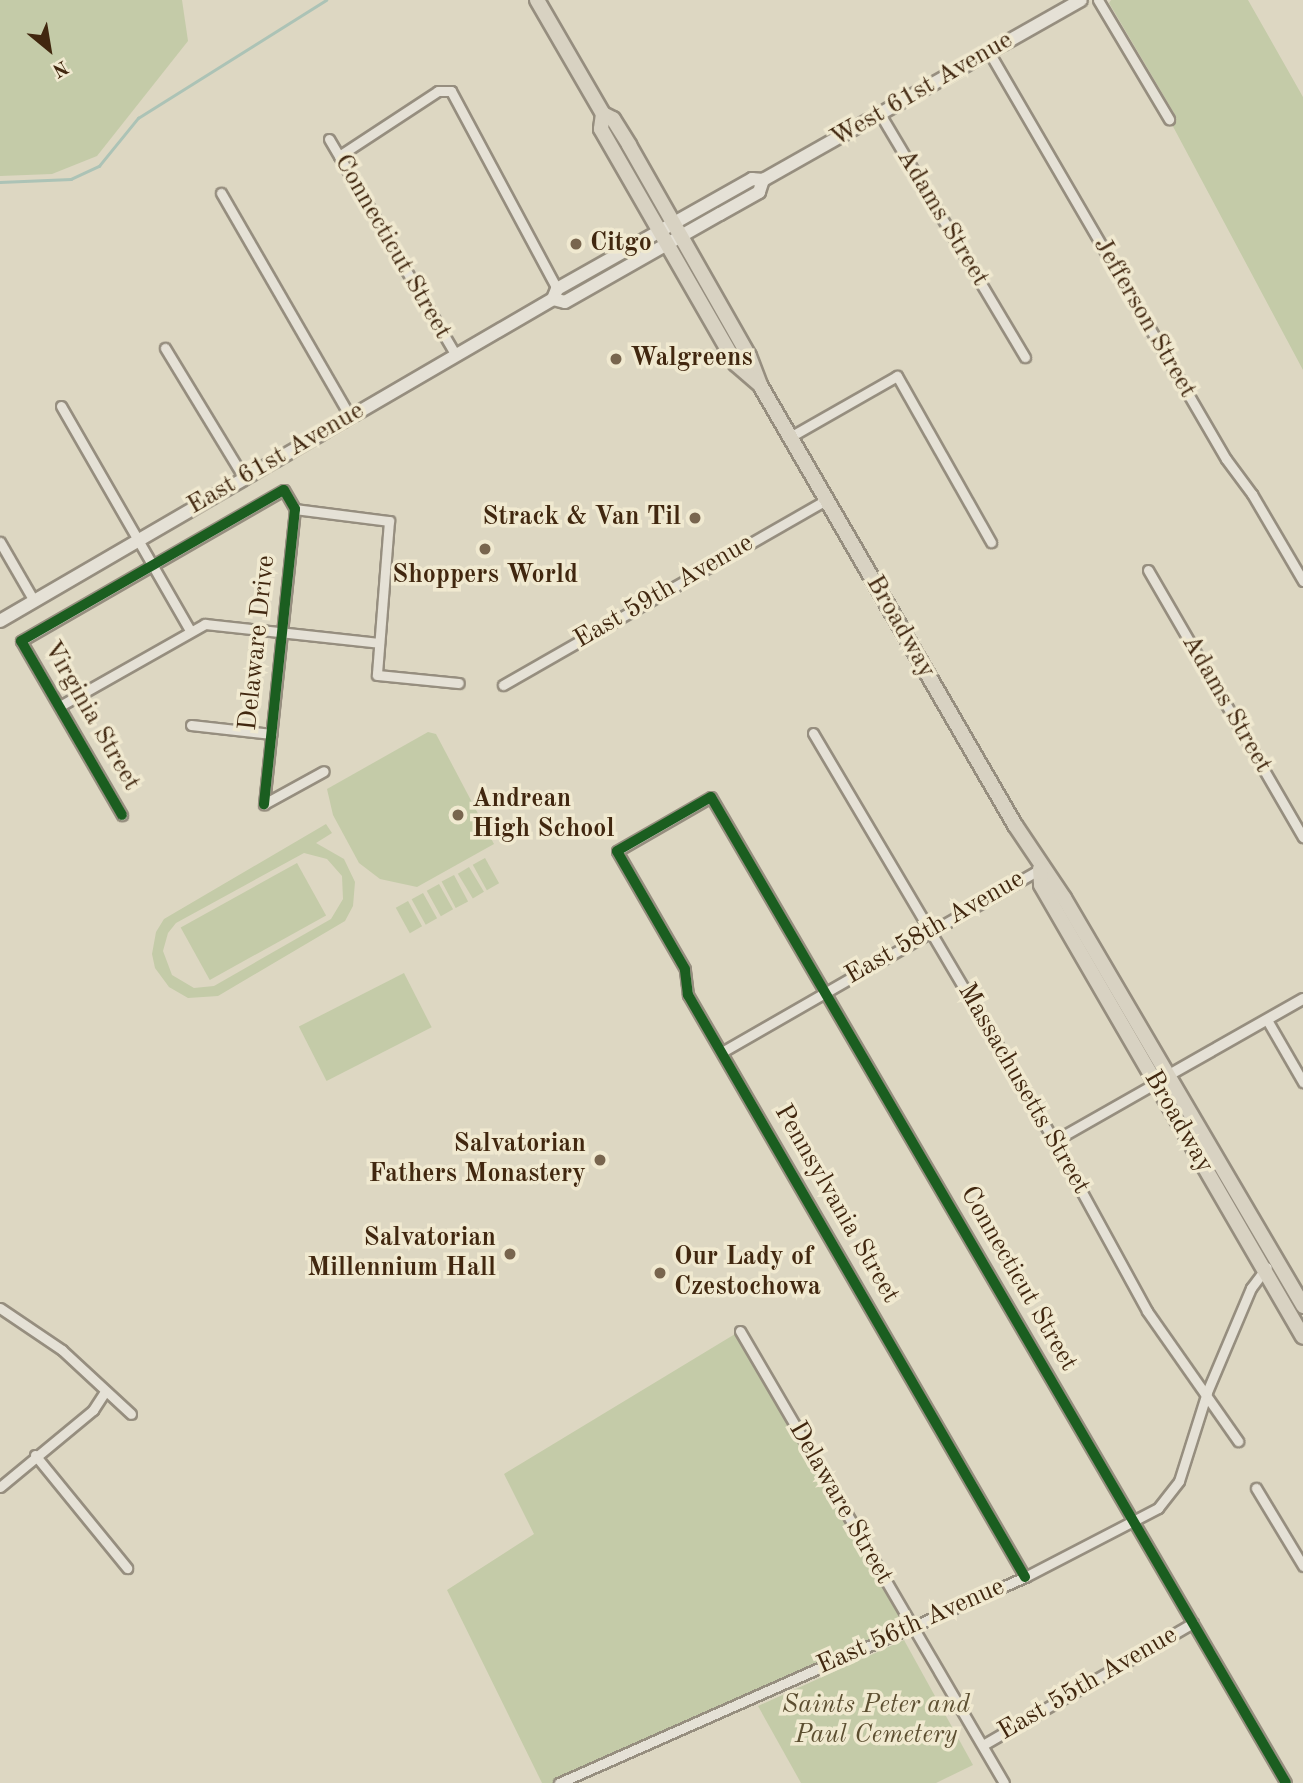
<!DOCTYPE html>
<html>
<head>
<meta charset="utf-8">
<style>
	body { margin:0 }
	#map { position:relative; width:1303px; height:1783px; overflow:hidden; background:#ddd7c2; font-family:"Old Standard TT",serif }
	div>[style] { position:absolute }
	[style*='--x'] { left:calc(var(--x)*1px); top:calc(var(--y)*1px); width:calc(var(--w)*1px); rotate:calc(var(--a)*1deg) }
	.green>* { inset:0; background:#c4cba8; transform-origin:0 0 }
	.stream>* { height:2.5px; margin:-1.25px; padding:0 1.25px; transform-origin:1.25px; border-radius:1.25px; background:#acc3b6 }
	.roads { filter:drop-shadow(2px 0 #968e7f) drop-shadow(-2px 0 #968e7f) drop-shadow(0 2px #968e7f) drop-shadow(0 -2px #968e7f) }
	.minor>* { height:9px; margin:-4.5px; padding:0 4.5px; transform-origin:4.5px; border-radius:4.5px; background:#e5e1d6 }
	.tertiary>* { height:10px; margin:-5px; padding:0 5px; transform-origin:5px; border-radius:5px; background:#e5e1d6 }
	.secondary>* { height:12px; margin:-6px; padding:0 6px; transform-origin:6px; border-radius:6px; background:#e5e1d6 }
	.primary>* { height:14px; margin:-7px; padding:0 7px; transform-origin:7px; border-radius:7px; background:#d8d2c2 }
	.cycleway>* { height:10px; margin:-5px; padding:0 5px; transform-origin:5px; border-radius:5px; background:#1b5e20 }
	.dots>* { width:19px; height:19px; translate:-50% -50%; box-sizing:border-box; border:4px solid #f0e9d0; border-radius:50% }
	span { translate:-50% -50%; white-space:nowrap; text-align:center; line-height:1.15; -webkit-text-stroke:7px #f0e9d0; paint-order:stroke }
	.street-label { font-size:26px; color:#41270f }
	.poi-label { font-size:26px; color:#41270f; font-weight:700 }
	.left { translate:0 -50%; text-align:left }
	.right { translate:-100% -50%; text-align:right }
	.park-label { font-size:26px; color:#5c4e30; font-style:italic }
	.north { position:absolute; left:14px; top:14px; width:70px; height:70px; -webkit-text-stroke:5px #f0e9d0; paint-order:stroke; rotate:150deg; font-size:19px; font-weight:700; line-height:28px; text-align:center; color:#41270f }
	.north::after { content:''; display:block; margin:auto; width:24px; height:32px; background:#41270f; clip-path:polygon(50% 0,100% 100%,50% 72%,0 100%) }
</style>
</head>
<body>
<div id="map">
	<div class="green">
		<i style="clip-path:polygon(0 0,182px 0,188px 41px,97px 156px,52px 174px,0 176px)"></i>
		<i style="clip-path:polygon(1111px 0,1248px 0,1303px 97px,1303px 370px,1169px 119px,1174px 113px,1109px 3px)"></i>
		<i style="clip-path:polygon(428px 732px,436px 734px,494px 844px,417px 887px,380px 879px,359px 863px,333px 815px,327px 789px)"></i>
		<i style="clip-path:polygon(evenodd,326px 824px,332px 833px,316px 843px,344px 859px,355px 882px,353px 906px,345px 921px,218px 996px,188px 998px,169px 987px,155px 968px,152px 954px,156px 932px,164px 919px,326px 824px,304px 853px,327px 859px,342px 876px,343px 899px,331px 919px,214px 986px,194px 988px,172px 975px,163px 951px,168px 933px,176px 923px,304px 853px)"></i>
		<i style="left:485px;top:858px;width:29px;height:14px;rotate:61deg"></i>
		<i style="left:297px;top:863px;width:60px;height:133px;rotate:61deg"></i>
		<i style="left:469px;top:867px;width:29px;height:13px;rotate:59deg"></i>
		<i style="left:454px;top:875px;width:30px;height:14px;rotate:62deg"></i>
		<i style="left:439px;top:884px;width:29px;height:14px;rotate:61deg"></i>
		<i style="left:423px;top:893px;width:29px;height:13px;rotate:61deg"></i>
		<i style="left:408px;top:901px;width:29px;height:14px;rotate:61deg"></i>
		<i style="left:404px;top:973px;width:61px;height:118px;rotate:63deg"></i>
		<i style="clip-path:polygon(740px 1331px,912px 1626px,559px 1783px,542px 1783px,447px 1590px,534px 1534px,504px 1474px)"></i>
		<i style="clip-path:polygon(904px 1640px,973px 1765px,936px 1783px,801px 1783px,758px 1706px)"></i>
	</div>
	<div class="stream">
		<i style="--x:0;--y:182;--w:71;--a:-2.4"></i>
		<i style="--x:71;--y:179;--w:31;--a:-25"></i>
		<i style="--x:99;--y:166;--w:62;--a:-50.9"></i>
		<i style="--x:138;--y:118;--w:222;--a:-32.1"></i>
	</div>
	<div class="roads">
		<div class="minor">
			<i style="--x:1098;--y:0;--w:139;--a:59.2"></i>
			<i style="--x:989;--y:52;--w:471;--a:59.8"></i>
			<i style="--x:1226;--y:459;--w:44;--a:53.4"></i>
			<i style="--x:1252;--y:494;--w:101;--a:59.6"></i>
			<i style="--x:880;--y:114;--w:283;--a:59.2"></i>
			<i style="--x:329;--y:139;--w:249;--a:59.6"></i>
			<i style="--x:339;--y:156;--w:118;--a:-33.3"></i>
			<i style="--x:438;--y:91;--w:13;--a:0"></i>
			<i style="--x:451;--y:91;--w:225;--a:61.8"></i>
			<i style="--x:221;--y:193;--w:258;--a:60"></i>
			<i style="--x:165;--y:348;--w:152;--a:58.7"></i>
			<i style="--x:61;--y:406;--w:258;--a:60.1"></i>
			<i style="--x:790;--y:437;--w:123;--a:-29.7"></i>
			<i style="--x:897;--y:376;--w:191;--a:60.5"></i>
			<i style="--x:295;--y:509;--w:95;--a:7.3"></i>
			<i style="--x:389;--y:521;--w:154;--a:94.5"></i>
			<i style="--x:377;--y:675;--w:82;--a:5.6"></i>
			<i style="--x:0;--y:542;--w:68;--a:60"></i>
			<i style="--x:1148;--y:570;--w:309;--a:59.9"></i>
			<i style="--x:503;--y:685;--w:372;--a:-29.8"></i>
			<i style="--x:60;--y:706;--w:167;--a:-29.5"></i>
			<i style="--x:205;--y:624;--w:175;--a:6.2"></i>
			<i style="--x:191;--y:725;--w:81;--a:6.4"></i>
			<i style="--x:813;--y:733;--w:474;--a:59.4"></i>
			<i style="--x:1054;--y:1141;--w:194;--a:61.3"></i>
			<i style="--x:1147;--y:1311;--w:159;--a:55"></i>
			<i style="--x:264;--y:804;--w:68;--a:-28.8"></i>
			<i style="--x:122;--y:815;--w:201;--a:-120.1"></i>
			<i style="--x:21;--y:641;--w:303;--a:-29.9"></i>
			<i style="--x:284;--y:490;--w:22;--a:60"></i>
			<i style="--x:295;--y:509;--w:297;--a:96"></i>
			<i style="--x:1267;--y:1020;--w:72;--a:59.9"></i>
			<i style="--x:722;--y:1052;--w:367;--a:-29.9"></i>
			<i style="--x:1054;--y:1141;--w:117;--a:-29.6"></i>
			<i style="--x:0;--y:1308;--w:75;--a:34.1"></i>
			<i style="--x:62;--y:1350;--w:94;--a:42.8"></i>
			<i style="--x:740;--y:1331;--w:523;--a:59.71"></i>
			<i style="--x:35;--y:1455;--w:146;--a:50.8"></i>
			<i style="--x:0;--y:1487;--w:121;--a:-39.6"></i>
			<i style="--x:93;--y:1410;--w:20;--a:-57"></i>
			<i style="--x:1256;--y:1488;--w:91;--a:58.9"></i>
			<i style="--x:1025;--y:1577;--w:673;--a:-120.07"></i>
			<i style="--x:688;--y:995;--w:26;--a:-97"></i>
			<i style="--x:685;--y:969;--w:136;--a:-120"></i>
			<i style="--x:617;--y:851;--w:108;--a:-29.9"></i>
			<i style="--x:711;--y:797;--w:1141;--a:59.75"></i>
			<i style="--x:983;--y:1745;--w:243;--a:-30.2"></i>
			<i style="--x:559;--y:1783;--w:510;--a:-23.85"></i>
			<i style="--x:1025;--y:1577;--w:150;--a:-27.4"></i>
			<i style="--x:1158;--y:1508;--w:34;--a:-52"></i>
			<i style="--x:1179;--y:1481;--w:93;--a:-72.5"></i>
			<i style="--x:1207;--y:1392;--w:113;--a:-67.1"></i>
			<i style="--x:1251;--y:1288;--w:26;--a:-53"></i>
		</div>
		<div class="tertiary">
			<i style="--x:1162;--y:1079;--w:162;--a:-29.6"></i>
		</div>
		<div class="secondary">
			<i style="--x:553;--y:299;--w:12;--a:14"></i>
			<i style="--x:565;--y:302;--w:178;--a:-29.6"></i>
			<i style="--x:720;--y:214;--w:45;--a:-29.4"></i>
			<i style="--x:759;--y:192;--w:13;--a:-72"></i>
			<i style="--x:763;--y:180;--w:365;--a:-29.5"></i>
			<i style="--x:0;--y:621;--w:640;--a:-30.21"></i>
			<i style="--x:553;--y:299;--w:11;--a:-68"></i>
			<i style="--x:557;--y:289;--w:224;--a:-29.4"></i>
			<i style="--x:752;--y:179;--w:11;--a:5"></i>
		</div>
		<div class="primary">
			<i style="--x:537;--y:0;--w:132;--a:59.9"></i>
			<i style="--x:603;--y:114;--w:11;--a:27"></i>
			<i style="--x:613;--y:119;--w:31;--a:58"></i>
			<i style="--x:629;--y:145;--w:243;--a:60.4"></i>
			<i style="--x:749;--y:356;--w:31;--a:69"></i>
			<i style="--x:760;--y:385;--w:509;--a:59.91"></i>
			<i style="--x:1015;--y:825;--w:88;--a:56.1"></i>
			<i style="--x:1064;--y:898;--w:473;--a:59.6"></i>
			<i style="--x:603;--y:114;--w:15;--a:98"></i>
			<i style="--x:601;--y:129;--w:271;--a:60.1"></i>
			<i style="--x:736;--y:364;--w:30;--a:41"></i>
			<i style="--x:1040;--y:869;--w:16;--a:86"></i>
			<i style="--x:1041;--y:885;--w:522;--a:59.9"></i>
		</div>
	</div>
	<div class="cycleway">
		<i style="--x:122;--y:815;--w:201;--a:-120.1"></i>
		<i style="--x:21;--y:641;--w:303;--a:-29.9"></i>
		<i style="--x:284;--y:490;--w:22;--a:60"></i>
		<i style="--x:295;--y:509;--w:297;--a:96"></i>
		<i style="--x:1025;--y:1577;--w:673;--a:-120.07"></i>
		<i style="--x:688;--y:995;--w:26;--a:-97"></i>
		<i style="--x:685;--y:969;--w:136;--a:-120"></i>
		<i style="--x:617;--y:851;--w:108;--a:-29.9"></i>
		<i style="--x:711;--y:797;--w:1141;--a:59.75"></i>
	</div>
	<div class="dots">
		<i style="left:576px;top:244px;background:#78654e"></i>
		<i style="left:616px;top:359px;background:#78654e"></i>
		<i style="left:695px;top:518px;background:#78654e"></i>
		<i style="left:485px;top:549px;background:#78654e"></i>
		<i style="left:458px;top:815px;background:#78654e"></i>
		<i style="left:600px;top:1160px;background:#78654e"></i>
		<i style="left:510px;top:1254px;background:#78654e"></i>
		<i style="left:660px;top:1273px;background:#78654e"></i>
	</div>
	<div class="street-label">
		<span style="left:922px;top:90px;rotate:-30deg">West 61st Avenue</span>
		<span style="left:942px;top:218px;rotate:59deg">Adams Street</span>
		<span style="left:392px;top:247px;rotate:60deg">Connecticut Street</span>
		<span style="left:1144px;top:318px;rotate:60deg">Jefferson Street</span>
		<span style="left:276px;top:459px;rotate:-30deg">East 61st Avenue</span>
		<span style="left:664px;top:592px;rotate:-30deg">East 59th Avenue</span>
		<span style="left:900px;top:627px;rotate:60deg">Broadway</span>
		<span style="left:258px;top:643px;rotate:-84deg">Delaware Drive</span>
		<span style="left:1226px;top:704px;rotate:60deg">Adams Street</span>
		<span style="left:91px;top:716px;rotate:60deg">Virginia Street</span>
		<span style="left:935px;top:928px;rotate:-30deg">East 58th Avenue</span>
		<span style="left:1023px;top:1089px;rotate:60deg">Massachusetts Street</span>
		<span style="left:1178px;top:1122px;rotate:60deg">Broadway</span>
		<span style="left:836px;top:1204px;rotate:60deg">Pennsylvania Street</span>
		<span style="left:1018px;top:1279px;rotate:60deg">Connecticut Street</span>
		<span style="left:840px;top:1503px;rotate:60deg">Delaware Street</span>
		<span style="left:911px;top:1627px;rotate:-24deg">East 56th Avenue</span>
		<span style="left:1088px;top:1684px;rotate:-30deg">East 55th Avenue</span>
	</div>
	<div class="poi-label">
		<span class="left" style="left:590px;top:244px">Citgo</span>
		<span class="left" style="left:630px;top:359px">Walgreens</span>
		<span class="right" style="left:681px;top:518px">Strack &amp; Van Til</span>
		<span style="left:485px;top:576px">Shoppers World</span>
		<span class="left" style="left:472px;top:815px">Andrean<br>High School</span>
		<span class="right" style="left:586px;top:1160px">Salvatorian<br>Fathers Monastery</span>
		<span class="right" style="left:496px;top:1254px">Salvatorian<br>Millennium Hall</span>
		<span class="left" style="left:674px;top:1273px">Our Lady of<br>Czestochowa</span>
	</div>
	<div class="park-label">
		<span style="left:876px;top:1721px">Saints Peter and<br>Paul Cemetery</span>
	</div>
	<div class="north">N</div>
</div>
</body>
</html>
